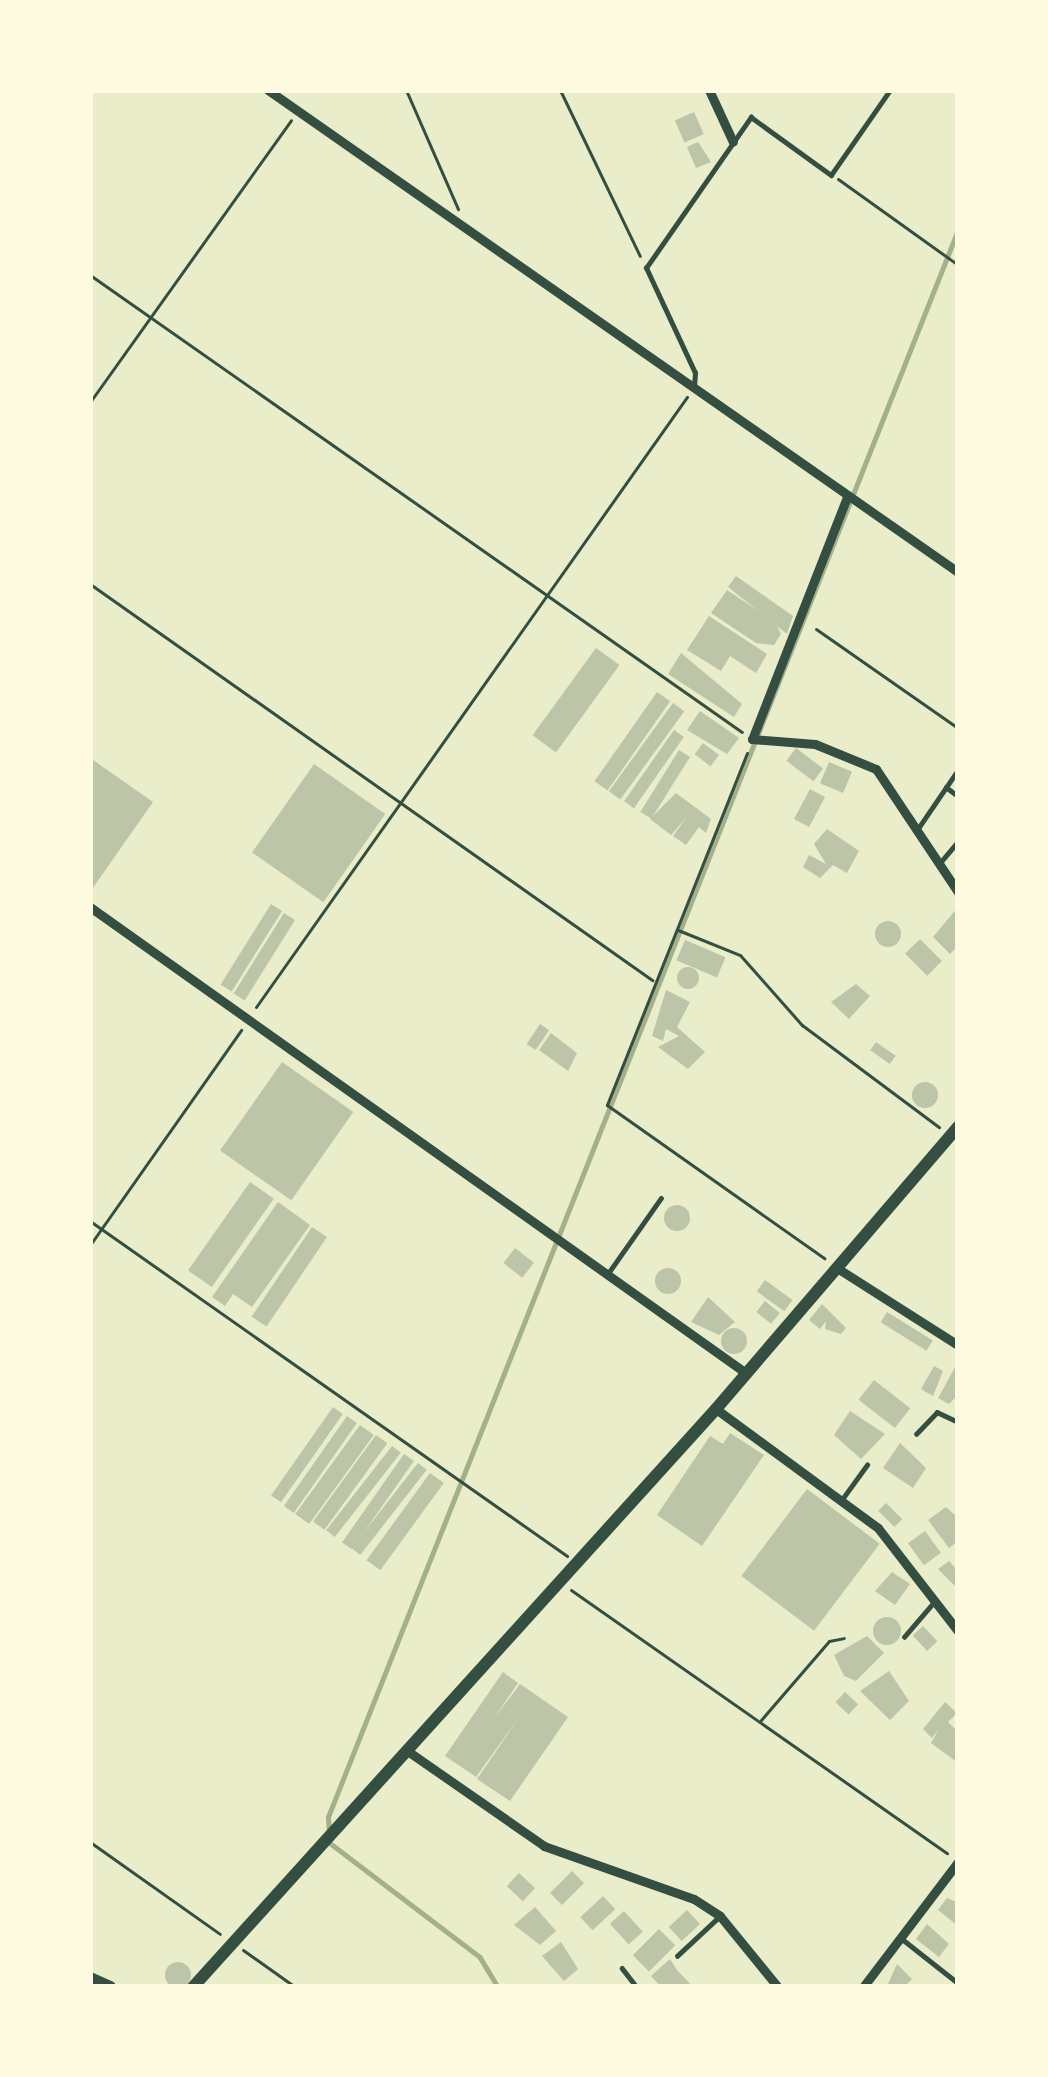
<!DOCTYPE html>
<html>
<head>
<meta charset="utf-8">
<style>
	body { margin:0 }
	#map { position:relative; width:1048px; height:2077px; overflow:hidden; background:#e9edc9; font-family:"Libre Baskerville",serif }
	div>[style] { position:absolute }
	[style*='--x'] { left:calc(var(--x)*1px); top:calc(var(--y)*1px); width:calc(var(--w)*1px); rotate:calc(var(--a)*1deg) }
	.stream>* { height:4.5px; margin:-2.25px; padding:0 2.25px; transform-origin:2.25px; border-radius:2.25px; background:#a3b18a }
	.building>* { inset:0; background:#bcc5a7; transform-origin:0 0 }
	.round { border-radius:50% }
	.path>* { height:3px; margin:-1.5px; padding:0 1.5px; transform-origin:1.5px; border-radius:1.5px; background:#344e41 }
	.service>* { height:4.5px; margin:-2.25px; padding:0 2.25px; transform-origin:2.25px; border-radius:2.25px; background:#344e41 }
	.minor>* { height:9px; margin:-4.5px; padding:0 4.5px; transform-origin:4.5px; border-radius:4.5px; background:#344e41 }
	.tertiary>* { height:12px; margin:-6px; padding:0 6px; transform-origin:6px; border-radius:6px; background:#344e41 }
	span { translate:-50% -50%; white-space:nowrap; text-align:center; line-height:1.15; -webkit-text-stroke:9px #fefae0; paint-order:stroke }
	.frame { position:absolute; inset:0; border:93px solid #fefae0; pointer-events:none }
</style>
</head>
<body>
<div id="map">
	<div class="stream">
		<i style="--x:329;--y:1832;--w:15;--a:-94"></i>
		<i style="--x:328;--y:1817;--w:1707;--a:-68.35"></i>
		<i style="--x:330;--y:1843;--w:188;--a:37.2"></i>
		<i style="--x:480;--y:1957;--w:35;--a:59"></i>
	</div>
	<div class="building">
		<i style="left:694px;top:112px;width:24px;height:21px;rotate:66deg"></i>
		<i style="clip-path:polygon(698px 142px,711px 162px,696px 168px,687px 147px)"></i>
		<i style="clip-path:polygon(736px 576px,793px 616px,787px 634px,728px 587px)"></i>
		<i style="clip-path:polygon(727px 590px,775px 622px,781px 634px,774px 645px,756px 643px,711px 613px)"></i>
		<i style="clip-path:polygon(709px 616px,767px 654px,756px 673px,730px 656px,721px 671px,687px 650px)"></i>
		<i style="left:596px;top:648px;width:29px;height:108px;rotate:36deg"></i>
		<i style="clip-path:polygon(681px 653px,742px 704px,734px 717px,668px 674px)"></i>
		<i style="left:657px;top:692px;width:16px;height:109px;rotate:35deg"></i>
		<i style="left:673px;top:703px;width:14px;height:109px;rotate:36deg"></i>
		<i style="clip-path:polygon(700px 711px,739px 738px,727px 754px,687px 730px)"></i>
		<i style="left:674px;top:730px;width:12px;height:87px;rotate:35deg"></i>
		<i style="left:703px;top:743px;width:20px;height:14px;rotate:37deg"></i>
		<i style="left:796px;top:748px;width:34px;height:16px;rotate:37deg"></i>
		<i style="left:679px;top:750px;width:13px;height:73px;rotate:32deg"></i>
		<i style="clip-path:polygon(93px 760px,153px 802px,90px 892px,90px 764px)"></i>
		<i style="left:829px;top:762px;width:25px;height:23px;rotate:23deg"></i>
		<i style="left:314px;top:764px;width:87px;height:108px;rotate:35deg"></i>
		<i style="left:810px;top:789px;width:17px;height:34px;rotate:28deg"></i>
		<i style="clip-path:polygon(676px 793px,711px 819px,706px 833px,699px 827px,686px 845px,673px 836px,686px 818px,671px 835px,650px 819px)"></i>
		<i style="clip-path:polygon(827px 829px,859px 851px,847px 873px,833px 865px,820px 878px,803px 867px,809px 855px,826px 864px,814px 844px)"></i>
		<i style="left:271px;top:904px;width:13px;height:95px;rotate:32deg"></i>
		<i style="clip-path:polygon(958px 907px,958px 946px,950px 954px,933px 937px)"></i>
		<i style="left:284px;top:913px;width:13px;height:95px;rotate:32deg"></i>
		<i class="round" style="left:875px;top:921px;width:26px;height:26px"></i>
		<i style="left:920px;top:939px;width:31px;height:21px;rotate:45deg"></i>
		<i style="left:685px;top:940px;width:44px;height:22px;rotate:23deg"></i>
		<i class="round" style="left:677px;top:967px;width:22px;height:22px"></i>
		<i style="clip-path:polygon(856px 984px,870px 996px,849px 1019px,831px 1002px)"></i>
		<i style="clip-path:polygon(666px 990px,690px 1002px,677px 1027px,705px 1052px,688px 1069px,658px 1047px,679px 1036px,666px 1029px,663px 1041px,652px 1036px)"></i>
		<i style="left:540px;top:1024px;width:11px;height:24px;rotate:34deg"></i>
		<i style="clip-path:polygon(551px 1033px,577px 1053px,568px 1071px,539px 1050px)"></i>
		<i style="left:876px;top:1042px;width:24px;height:10px;rotate:35deg"></i>
		<i style="left:282px;top:1062px;width:87px;height:108px;rotate:35deg"></i>
		<i class="round" style="left:912px;top:1082px;width:26px;height:26px"></i>
		<i style="left:250px;top:1182px;width:29px;height:108px;rotate:35deg"></i>
		<i style="clip-path:polygon(278px 1202px,310px 1225px,252px 1307px,233px 1294px,225px 1306px,212px 1297px)"></i>
		<i class="round" style="left:664px;top:1205px;width:26px;height:26px"></i>
		<i style="left:312px;top:1227px;width:18px;height:108px;rotate:34deg"></i>
		<i style="left:515px;top:1248px;width:24px;height:19px;rotate:38deg"></i>
		<i class="round" style="left:655px;top:1268px;width:26px;height:26px"></i>
		<i style="left:765px;top:1280px;width:34px;height:14px;rotate:36deg"></i>
		<i style="clip-path:polygon(708px 1297px,735px 1322px,719px 1335px,691px 1322px)"></i>
		<i style="left:765px;top:1301px;width:19px;height:14px;rotate:39deg"></i>
		<i style="clip-path:polygon(822px 1304px,846px 1328px,841px 1334px,825px 1329px,826px 1321px,820px 1329px,809px 1320px)"></i>
		<i style="left:887px;top:1312px;width:54px;height:12px;rotate:32deg"></i>
		<i class="round" style="left:721px;top:1328px;width:26px;height:26px"></i>
		<i style="clip-path:polygon(958px 1362px,958px 1395px,949px 1404px,938px 1398px)"></i>
		<i style="clip-path:polygon(934px 1366px,943px 1371px,933px 1396px,921px 1389px)"></i>
		<i style="left:874px;top:1380px;width:46px;height:25px;rotate:38deg"></i>
		<i style="left:333px;top:1407px;width:12px;height:108px;rotate:35deg"></i>
		<i style="clip-path:polygon(850px 1411px,885px 1434px,861px 1459px,834px 1435px)"></i>
		<i style="left:347px;top:1416px;width:12px;height:110px;rotate:35deg"></i>
		<i style="left:360px;top:1425px;width:17px;height:110px;rotate:36deg"></i>
		<i style="clip-path:polygon(730px 1433px,764px 1455px,702px 1546px,657px 1515px,710px 1436px,723px 1444px)"></i>
		<i style="left:376px;top:1435px;width:14px;height:107px;rotate:36deg"></i>
		<i style="clip-path:polygon(900px 1443px,926px 1468px,913px 1488px,883px 1468px)"></i>
		<i style="left:392px;top:1446px;width:11px;height:107px;rotate:38deg"></i>
		<i style="left:404px;top:1454px;width:12px;height:108px;rotate:35deg"></i>
		<i style="left:418px;top:1463px;width:11px;height:108px;rotate:38deg"></i>
		<i style="left:430px;top:1473px;width:17px;height:108px;rotate:36deg"></i>
		<i style="left:807px;top:1489px;width:91px;height:109px;rotate:37deg"></i>
		<i style="left:886px;top:1503px;width:23px;height:11px;rotate:45deg"></i>
		<i style="clip-path:polygon(946px 1507px,958px 1518px,958px 1541px,949px 1548px,928px 1520px)"></i>
		<i style="left:925px;top:1531px;width:27px;height:21px;rotate:54deg"></i>
		<i style="clip-path:polygon(949px 1561px,958px 1571px,958px 1589px,938px 1569px)"></i>
		<i style="clip-path:polygon(892px 1572px,910px 1584px,895px 1605px,875px 1591px)"></i>
		<i class="round" style="left:873px;top:1617px;width:28px;height:28px"></i>
		<i style="left:923px;top:1626px;width:21px;height:14px;rotate:47deg"></i>
		<i style="clip-path:polygon(867px 1636px,884px 1653px,856px 1681px,844px 1676px,834px 1655px)"></i>
		<i style="clip-path:polygon(889px 1671px,909px 1701px,890px 1720px,860px 1691px)"></i>
		<i style="clip-path:polygon(503px 1672px,518px 1683px,493px 1720px,520px 1684px,568px 1717px,510px 1801px,477px 1779px,520px 1716px,476px 1777px,445px 1756px)"></i>
		<i style="left:845px;top:1692px;width:18px;height:14px;rotate:43deg"></i>
		<i style="clip-path:polygon(945px 1702px,957px 1713px,948px 1722px,958px 1732px,958px 1763px,931px 1743px,939px 1729px,932px 1738px,923px 1729px)"></i>
		<i style="left:572px;top:1871px;width:17px;height:31px;rotate:45deg"></i>
		<i style="left:519px;top:1873px;width:22px;height:18px;rotate:43deg"></i>
		<i style="left:603px;top:1896px;width:18px;height:31px;rotate:47deg"></i>
		<i style="clip-path:polygon(947px 1898px,958px 1903px,958px 1926px,938px 1910px)"></i>
		<i style="clip-path:polygon(535px 1907px,556px 1931px,540px 1945px,514px 1925px)"></i>
		<i style="left:687px;top:1910px;width:19px;height:25px;rotate:47deg"></i>
		<i style="left:624px;top:1911px;width:28px;height:19px;rotate:48deg"></i>
		<i style="clip-path:polygon(927px 1924px,949px 1944px,939px 1957px,916px 1939px)"></i>
		<i style="left:659px;top:1929px;width:23px;height:37px;rotate:45deg"></i>
		<i style="clip-path:polygon(561px 1942px,578px 1969px,564px 1981px,542px 1956px)"></i>
		<i style="clip-path:polygon(670px 1959px,677px 1970px,693px 1987px,661px 1987px,651px 1976px)"></i>
		<i class="round" style="left:165px;top:1962px;width:26px;height:26px"></i>
		<i style="clip-path:polygon(897px 1964px,912px 1979px,904px 1987px,888px 1984px)"></i>
	</div>
	<div class="path">
		<i style="--x:406;--y:90;--w:130;--a:66.4"></i>
		<i style="--x:560;--y:90;--w:184;--a:64.3"></i>
		<i style="--x:838;--y:179;--w:148;--a:35.6"></i>
		<i style="--x:90;--y:275;--w:796;--a:35.03"></i>
		<i style="--x:90;--y:402;--w:346;--a:-54.5"></i>
		<i style="--x:90;--y:584;--w:688;--a:35.17"></i>
		<i style="--x:816;--y:629;--w:173;--a:34.9"></i>
		<i style="--x:747;--y:753;--w:379;--a:111.7"></i>
		<i style="--x:607;--y:1105;--w:266;--a:35.2"></i>
		<i style="--x:678;--y:930;--w:67;--a:22"></i>
		<i style="--x:740;--y:955;--w:94;--a:48.5"></i>
		<i style="--x:802;--y:1025;--w:171;--a:36.7"></i>
		<i style="--x:256;--y:1007;--w:747;--a:-54.76"></i>
		<i style="--x:90;--y:1221;--w:583;--a:35.08"></i>
		<i style="--x:90;--y:1245;--w:263;--a:-54.9"></i>
		<i style="--x:571;--y:1590;--w:459;--a:35"></i>
		<i style="--x:761;--y:1720;--w:104;--a:-49.3"></i>
		<i style="--x:829;--y:1641;--w:15;--a:-11"></i>
		<i style="--x:90;--y:1842;--w:159;--a:35.3"></i>
		<i style="--x:243;--y:1950;--w:64;--a:35.4"></i>
	</div>
	<div class="service">
		<i style="--x:694;--y:387;--w:14;--a:-86"></i>
		<i style="--x:695;--y:373;--w:116;--a:-115"></i>
		<i style="--x:646;--y:268;--w:184;--a:-55.2"></i>
		<i style="--x:751;--y:117;--w:99;--a:35.9"></i>
		<i style="--x:831;--y:175;--w:103;--a:-55.2"></i>
		<i style="--x:946;--y:787;--w:15;--a:37"></i>
		<i style="--x:917;--y:830;--w:73;--a:-55.7"></i>
		<i style="--x:939;--y:864;--w:30;--a:-50"></i>
		<i style="--x:609;--y:1272;--w:90;--a:-54.9"></i>
		<i style="--x:916;--y:1434;--w:30;--a:-46"></i>
		<i style="--x:937;--y:1412;--w:23;--a:25"></i>
		<i style="--x:843;--y:1498;--w:41;--a:-54"></i>
		<i style="--x:904;--y:1637;--w:46;--a:-49.4"></i>
		<i style="--x:901;--y:1938;--w:73;--a:38.3"></i>
		<i style="--x:677;--y:1956;--w:59;--a:-42.9"></i>
		<i style="--x:622;--y:1968;--w:24;--a:52"></i>
	</div>
	<div class="minor">
		<i style="--x:268;--y:90;--w:842;--a:34.94"></i>
		<i style="--x:709;--y:90;--w:57;--a:65.2"></i>
		<i style="--x:847;--y:497;--w:260;--a:111.4"></i>
		<i style="--x:752;--y:739;--w:63;--a:4.5"></i>
		<i style="--x:815;--y:744;--w:66;--a:22.3"></i>
		<i style="--x:876;--y:769;--w:148;--a:56.3"></i>
		<i style="--x:90;--y:907;--w:805;--a:35.39"></i>
		<i style="--x:837;--y:1268;--w:143;--a:32.5"></i>
		<i style="--x:716;--y:1409;--w:201;--a:36.3"></i>
		<i style="--x:878;--y:1528;--w:130;--a:52.2"></i>
		<i style="--x:409;--y:1752;--w:165;--a:34.8"></i>
		<i style="--x:544;--y:1846;--w:159;--a:19.5"></i>
		<i style="--x:694;--y:1899;--w:31;--a:33"></i>
		<i style="--x:720;--y:1916;--w:92;--a:50.8"></i>
		<i style="--x:863;--y:1987;--w:157;--a:-52.8"></i>
	</div>
	<div class="tertiary">
		<i style="--x:90;--y:1978;--w:22;--a:24"></i>
		<i style="--x:193;--y:1987;--w:779;--a:-47.86"></i>
		<i style="--x:716;--y:1409;--w:372;--a:-49.4"></i>
	</div>
	<div class="frame"></div>
</div>
</body>
</html>
